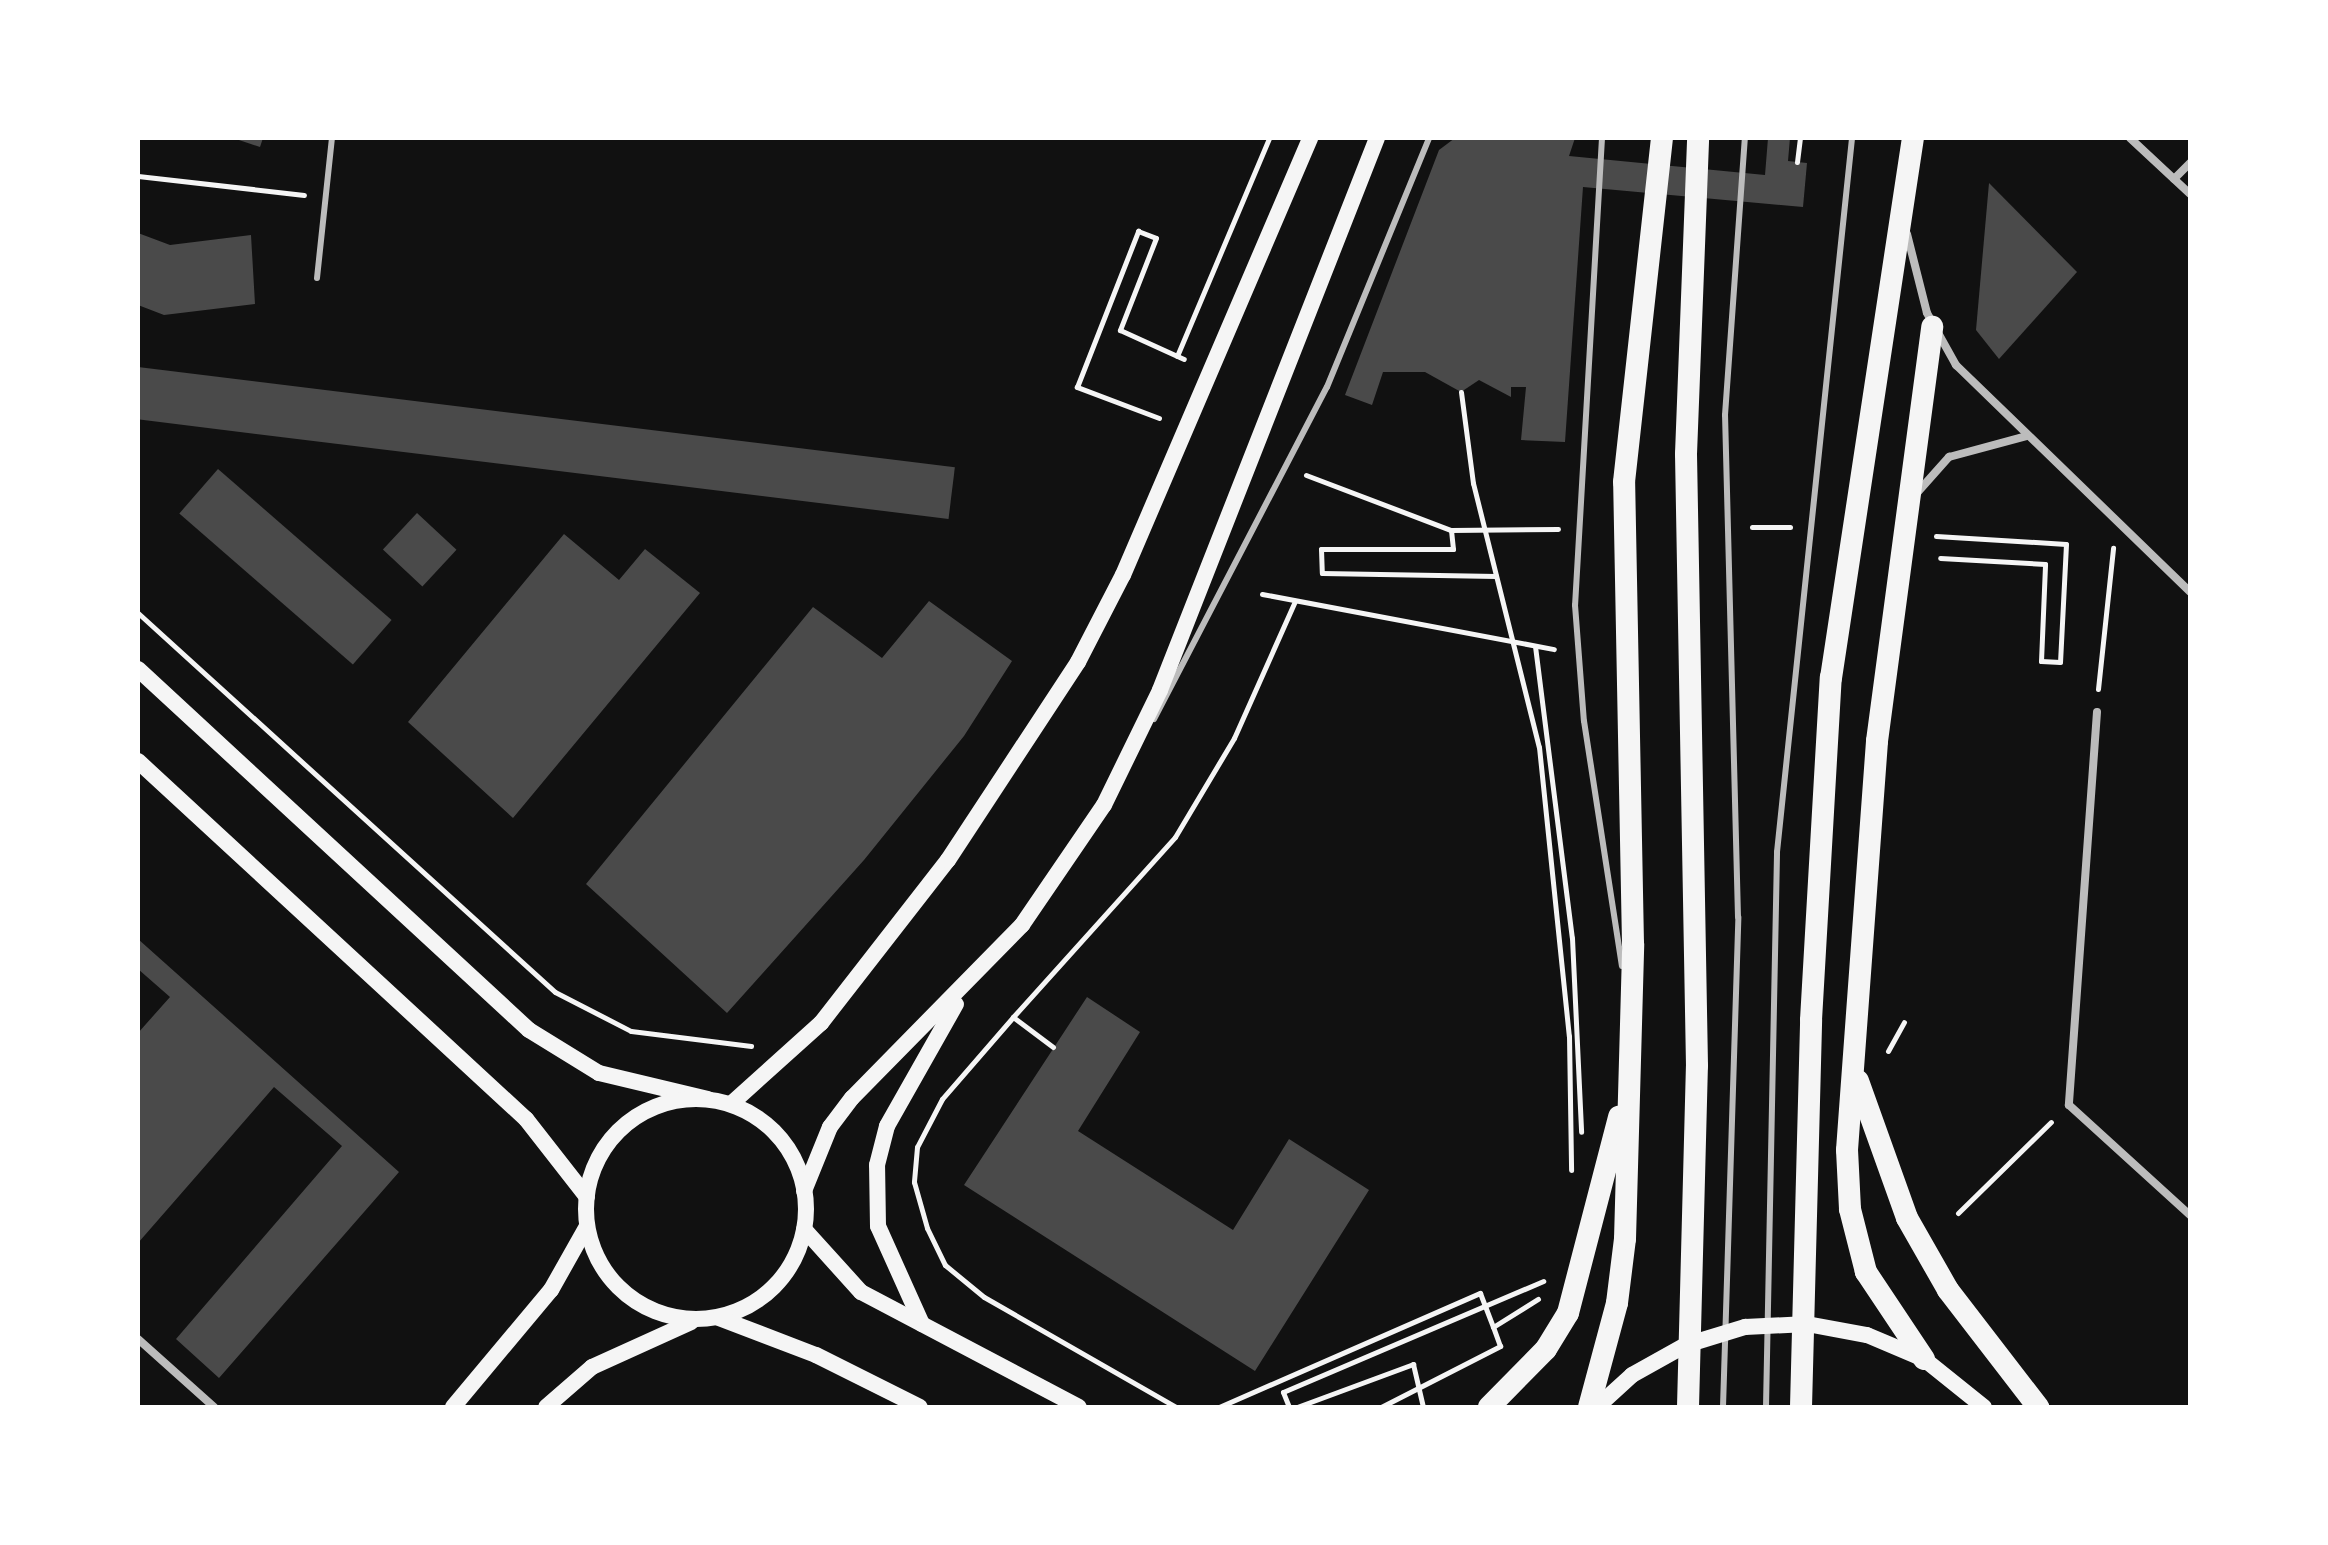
<!DOCTYPE html>
<html>
<head>
<meta charset="utf-8">
<style>
	body { margin:0 }
	#map { position:relative; width:2328px; height:1545px; overflow:hidden; background:#111; font-family:Figtree,sans-serif }
	div>[style] { position:absolute }
	[style*='--x'] { left:calc(var(--x)*1px); top:calc(var(--y)*1px); width:calc(var(--w)*1px); rotate:calc(var(--a)*1deg) }
	.building>* { inset:0; background:#4a4a4a; transform-origin:0 0 }
	.path>* { height:5px; margin:-2.5px; padding:0 2.5px; transform-origin:2.5px; border-radius:2.5px; background:#f5f5f5 }
	.service>* { height:6px; margin:-3px; padding:0 3px; transform-origin:3px; border-radius:3px; background:#bcbcbc }
	.minor>* { height:8px; margin:-4px; padding:0 4px; transform-origin:4px; border-radius:4px; background:#bcbcbc }
	.secondary>* { height:16px; margin:-8px; padding:0 8px; transform-origin:8px; border-radius:8px; background:#f5f5f5 }
	.secondary>.ring { margin:-8px; padding:0; box-sizing:content-box; background:none; border:16px solid #f5f5f5; border-radius:50% }
	.trunk>* { height:22px; margin:-11px; padding:0 11px; transform-origin:11px; border-radius:11px; background:#f5f5f5 }
	span { translate:-50% -50%; white-space:nowrap; text-align:center; line-height:1.15; -webkit-text-stroke:7px #fff; paint-order:stroke }
	.frame { position:absolute; inset:0; border:140px solid #fff; pointer-events:none }
</style>
</head>
<body>
<div id="map">
	<div class="building">
		<i style="clip-path:polygon(233px 138px,263px 138px,260px 147px)"></i>
		<i style="clip-path:polygon(1455px 138px,1575px 138px,1569px 156px,1765px 175px,1768px 138px,1790px 138px,1788px 161px,1807px 163px,1803px 207px,1583px 187px,1565px 442px,1521px 440px,1526px 387px,1511px 387px,1511px 397px,1479px 380px,1461px 392px,1425px 372px,1383px 372px,1372px 405px,1345px 395px,1439px 150px)"></i>
		<i style="clip-path:polygon(1989px 183px,2077px 272px,1999px 359px,1976px 330px)"></i>
		<i style="clip-path:polygon(138px 233px,170px 245px,251px 235px,255px 304px,164px 315px,138px 305px)"></i>
		<i style="left:138px;top:367px;width:823px;height:52px;rotate:7deg"></i>
		<i style="left:218px;top:469px;width:230px;height:59px;rotate:41deg"></i>
		<i style="left:417px;top:513px;width:54px;height:50px;rotate:43deg"></i>
		<i style="clip-path:polygon(564px 534px,619px 580px,645px 549px,700px 593px,513px 818px,408px 722px)"></i>
		<i style="clip-path:polygon(929px 601px,1012px 661px,964px 736px,864px 860px,727px 1013px,586px 884px,813px 607px,882px 658px)"></i>
		<i style="clip-path:polygon(138px 939px,399px 1172px,219px 1378px,176px 1339px,342px 1146px,274px 1087px,138px 1243px,138px 1033px,170px 997px,138px 969px)"></i>
		<i style="clip-path:polygon(1087px 997px,1140px 1032px,1078px 1131px,1233px 1230px,1289px 1139px,1369px 1190px,1255px 1371px,964px 1185px)"></i>
	</div>
	<div class="path">
		<i style="--x:1797;--y:162;--w:24;--a:-83"></i>
		<i style="--x:138;--y:176;--w:167;--a:6.5"></i>
		<i style="--x:1177;--y:356;--w:237;--a:-67.1"></i>
		<i style="--x:1461;--y:392;--w:92;--a:82.5"></i>
		<i style="--x:1473;--y:483;--w:272;--a:76"></i>
		<i style="--x:1539;--y:747;--w:291;--a:84.1"></i>
		<i style="--x:1569;--y:1036;--w:134;--a:89.1"></i>
		<i style="--x:1159;--y:418;--w:88;--a:-159.3"></i>
		<i style="--x:1077;--y:387;--w:168;--a:-68.6"></i>
		<i style="--x:1138;--y:231;--w:19;--a:21"></i>
		<i style="--x:1156;--y:238;--w:99;--a:111.4"></i>
		<i style="--x:1120;--y:330;--w:70;--a:24.4"></i>
		<i style="--x:1306;--y:475;--w:155;--a:20.8"></i>
		<i style="--x:1451;--y:530;--w:107;--a:-0.5"></i>
		<i style="--x:1752;--y:527;--w:38;--a:0"></i>
		<i style="--x:1451;--y:530;--w:19;--a:84"></i>
		<i style="--x:1453;--y:549;--w:132;--a:180"></i>
		<i style="--x:1321;--y:549;--w:24;--a:88"></i>
		<i style="--x:1322;--y:573;--w:174;--a:1"></i>
		<i style="--x:1936;--y:536;--w:130;--a:3.5"></i>
		<i style="--x:2066;--y:544;--w:118;--a:92.9"></i>
		<i style="--x:2060;--y:662;--w:19;--a:-177"></i>
		<i style="--x:2041;--y:661;--w:97;--a:-87.6"></i>
		<i style="--x:2045;--y:564;--w:105;--a:-176.7"></i>
		<i style="--x:1262;--y:594;--w:297;--a:10.7"></i>
		<i style="--x:138;--y:613;--w:563;--a:42.27"></i>
		<i style="--x:555;--y:992;--w:85;--a:27.2"></i>
		<i style="--x:631;--y:1031;--w:121;--a:7.1"></i>
		<i style="--x:1535;--y:646;--w:294;--a:82.8"></i>
		<i style="--x:1572;--y:938;--w:194;--a:87.3"></i>
		<i style="--x:2098;--y:689;--w:142;--a:-83.9"></i>
		<i style="--x:1013;--y:1017;--w:242;--a:-48"></i>
		<i style="--x:1175;--y:837;--w:115;--a:-59.2"></i>
		<i style="--x:1234;--y:738;--w:150;--a:-66"></i>
		<i style="--x:1053;--y:1047;--w:50;--a:-143.1"></i>
		<i style="--x:1013;--y:1017;--w:108;--a:130.9"></i>
		<i style="--x:942;--y:1099;--w:54;--a:117.5"></i>
		<i style="--x:917;--y:1147;--w:35;--a:95"></i>
		<i style="--x:914;--y:1182;--w:48;--a:74.2"></i>
		<i style="--x:927;--y:1228;--w:41;--a:64.1"></i>
		<i style="--x:945;--y:1265;--w:50;--a:39.4"></i>
		<i style="--x:984;--y:1297;--w:221;--a:29.8"></i>
		<i style="--x:1888;--y:1051;--w:33;--a:-61"></i>
		<i style="--x:1958;--y:1213;--w:130;--a:-44.4"></i>
		<i style="--x:1219;--y:1407;--w:285;--a:-23.6"></i>
		<i style="--x:1480;--y:1293;--w:36;--a:69"></i>
		<i style="--x:1493;--y:1327;--w:53;--a:-31.9"></i>
		<i style="--x:1289;--y:1407;--w:16;--a:-112"></i>
		<i style="--x:1283;--y:1392;--w:283;--a:-23.1"></i>
		<i style="--x:1297;--y:1407;--w:124;--a:-20.3"></i>
		<i style="--x:1413;--y:1364;--w:44;--a:76.9"></i>
		<i style="--x:1381;--y:1407;--w:134;--a:-27.1"></i>
		<i style="--x:1500;--y:1346;--w:20;--a:-110"></i>
	</div>
	<div class="service">
		<i style="--x:1602;--y:138;--w:468;--a:93.3"></i>
		<i style="--x:1575;--y:605;--w:116;--a:85.6"></i>
		<i style="--x:1584;--y:721;--w:248;--a:81.2"></i>
		<i style="--x:317;--y:278;--w:141;--a:-83.9"></i>
		<i style="--x:1154;--y:719;--w:374;--a:-62.5"></i>
		<i style="--x:1327;--y:387;--w:269;--a:-67.7"></i>
		<i style="--x:1723;--y:1407;--w:490;--a:-88.2"></i>
		<i style="--x:1738;--y:917;--w:502;--a:-91.48"></i>
		<i style="--x:1725;--y:415;--w:278;--a:-85.9"></i>
		<i style="--x:1766;--y:1407;--w:555;--a:-88.86"></i>
		<i style="--x:1777;--y:852;--w:718;--a:-84"></i>
	</div>
	<div class="minor">
		<i style="--x:2130;--y:138;--w:82;--a:43"></i>
		<i style="--x:2174;--y:179;--w:23;--a:-45"></i>
		<i style="--x:1907;--y:234;--w:81;--a:75.8"></i>
		<i style="--x:1927;--y:313;--w:60;--a:60.9"></i>
		<i style="--x:1956;--y:365;--w:326;--a:44.1"></i>
		<i style="--x:1916;--y:494;--w:50;--a:-48.3"></i>
		<i style="--x:1949;--y:457;--w:81;--a:-15.1"></i>
		<i style="--x:2097;--y:712;--w:394;--a:94.1"></i>
		<i style="--x:2069;--y:1105;--w:164;--a:42.3"></i>
		<i style="--x:138;--y:1339;--w:102;--a:41.8"></i>
	</div>
	<div class="secondary">
		<i style="--x:138;--y:669;--w:532;--a:42.72"></i>
		<i style="--x:529;--y:1030;--w:82;--a:31.6"></i>
		<i style="--x:599;--y:1073;--w:112;--a:13.4"></i>
		<i style="--x:138;--y:761;--w:528;--a:42.7"></i>
		<i style="--x:526;--y:1119;--w:99;--a:52"></i>
		<i class="ring" style="left:586px;top:1099px;width:204px;height:204px"></i>
		<i style="--x:731;--y:1104;--w:121;--a:-42"></i>
		<i style="--x:821;--y:1023;--w:207;--a:-52.1"></i>
		<i style="--x:948;--y:860;--w:237;--a:-56.7"></i>
		<i style="--x:1078;--y:662;--w:98;--a:-62.7"></i>
		<i style="--x:1123;--y:575;--w:475;--a:-66.8"></i>
		<i style="--x:804;--y:1191;--w:69;--a:-67.9"></i>
		<i style="--x:830;--y:1127;--w:36;--a:-53"></i>
		<i style="--x:852;--y:1098;--w:243;--a:-45.5"></i>
		<i style="--x:1022;--y:925;--w:145;--a:-55.7"></i>
		<i style="--x:1104;--y:805;--w:128;--a:-64"></i>
		<i style="--x:1160;--y:690;--w:593;--a:-68.54"></i>
		<i style="--x:804;--y:1229;--w:85;--a:47.9"></i>
		<i style="--x:861;--y:1292;--w:246;--a:27.8"></i>
		<i style="--x:719;--y:1318;--w:104;--a:20.9"></i>
		<i style="--x:816;--y:1355;--w:116;--a:26.6"></i>
		<i style="--x:922;--y:1324;--w:107;--a:-114.2"></i>
		<i style="--x:878;--y:1226;--w:61;--a:-90.9"></i>
		<i style="--x:877;--y:1165;--w:40;--a:-75.6"></i>
		<i style="--x:887;--y:1126;--w:140;--a:-60.5"></i>
		<i style="--x:453;--y:1407;--w:153;--a:-50.1"></i>
		<i style="--x:551;--y:1290;--w:73;--a:-60.6"></i>
		<i style="--x:546;--y:1407;--w:61;--a:-41"></i>
		<i style="--x:592;--y:1367;--w:109;--a:-24.4"></i>
		<i style="--x:1597;--y:1407;--w:47;--a:-42.4"></i>
		<i style="--x:1632;--y:1375;--w:62;--a:-29.1"></i>
		<i style="--x:1686;--y:1345;--w:62;--a:-17"></i>
		<i style="--x:1745;--y:1327;--w:62;--a:-2.8"></i>
		<i style="--x:1807;--y:1324;--w:61;--a:10.4"></i>
		<i style="--x:1867;--y:1335;--w:62;--a:22.8"></i>
		<i style="--x:1924;--y:1359;--w:77;--a:38.7"></i>
	</div>
	<div class="trunk">
		<i style="--x:1858;--y:1081;--w:145;--a:70.3"></i>
		<i style="--x:1907;--y:1218;--w:83;--a:60.3"></i>
		<i style="--x:1948;--y:1290;--w:148;--a:52.4"></i>
		<i style="--x:1924;--y:1359;--w:105;--a:-123.7"></i>
		<i style="--x:1866;--y:1272;--w:65;--a:-104.3"></i>
		<i style="--x:1850;--y:1209;--w:59;--a:-92.9"></i>
		<i style="--x:1847;--y:1150;--w:410;--a:-85.8"></i>
		<i style="--x:1877;--y:741;--w:418;--a:-82.4"></i>
		<i style="--x:1489;--y:1407;--w:81;--a:-45.5"></i>
		<i style="--x:1546;--y:1349;--w:42;--a:-58.6"></i>
		<i style="--x:1568;--y:1313;--w:203;--a:-75.4"></i>
		<i style="--x:1589;--y:1407;--w:108;--a:-74.9"></i>
		<i style="--x:1617;--y:1303;--w:64;--a:-82.9"></i>
		<i style="--x:1625;--y:1239;--w:295;--a:-88.4"></i>
		<i style="--x:1633;--y:944;--w:462;--a:-91.1"></i>
		<i style="--x:1624;--y:482;--w:346;--a:-83.7"></i>
		<i style="--x:1688;--y:1407;--w:341;--a:-88.5"></i>
		<i style="--x:1697;--y:1066;--w:612;--a:-91.03"></i>
		<i style="--x:1686;--y:454;--w:316;--a:-87.8"></i>
		<i style="--x:1801;--y:1407;--w:387;--a:-88.5"></i>
		<i style="--x:1811;--y:1020;--w:343;--a:-86.7"></i>
		<i style="--x:1831;--y:678;--w:546;--a:-81.37"></i>
	</div>
	<div class="frame"></div>
</div>
</body>
</html>
